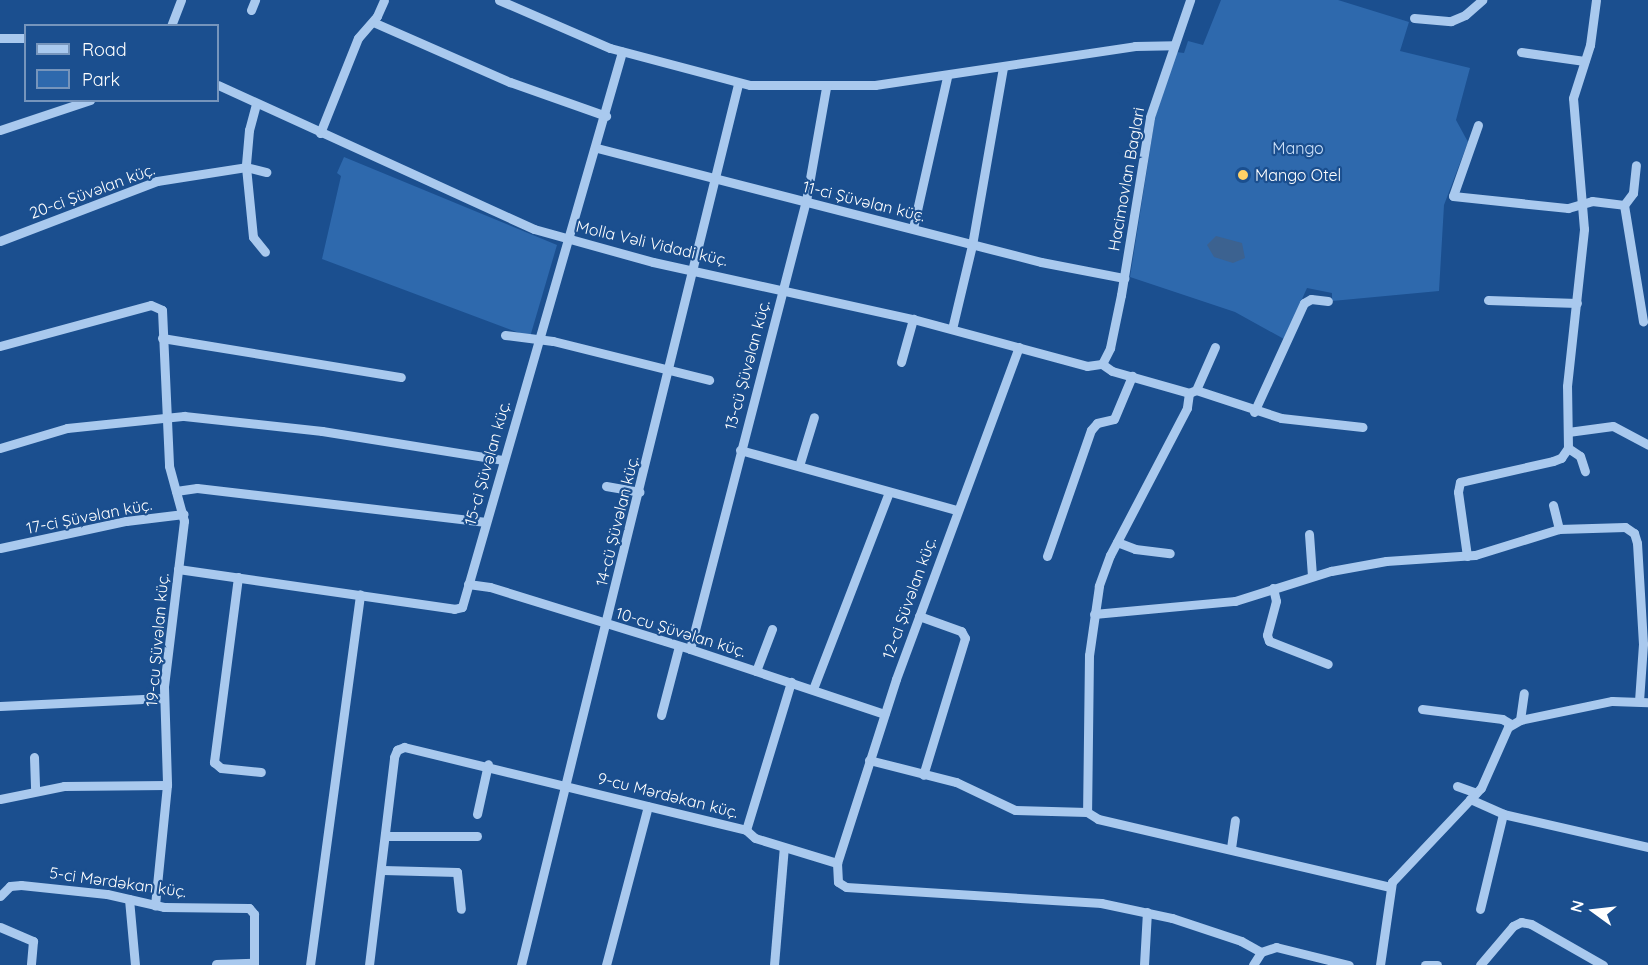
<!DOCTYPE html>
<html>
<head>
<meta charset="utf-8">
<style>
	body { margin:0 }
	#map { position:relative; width:1648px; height:965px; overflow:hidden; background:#1b4f8f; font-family:Quicksand,sans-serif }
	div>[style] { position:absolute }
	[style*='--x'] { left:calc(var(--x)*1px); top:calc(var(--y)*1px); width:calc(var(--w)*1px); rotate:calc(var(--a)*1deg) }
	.green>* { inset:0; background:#2e69ad }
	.water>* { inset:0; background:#3c6290 }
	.minor>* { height:9px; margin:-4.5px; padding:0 4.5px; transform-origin:4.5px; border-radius:4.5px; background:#a9c9ee }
	.dots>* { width:16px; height:16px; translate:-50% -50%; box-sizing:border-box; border:3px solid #1b4f8f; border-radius:50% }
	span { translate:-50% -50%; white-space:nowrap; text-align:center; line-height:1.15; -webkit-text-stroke:4.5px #1b4f8f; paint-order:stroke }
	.park-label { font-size:16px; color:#cfe3fa }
	.poi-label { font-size:16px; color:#fff }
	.left { translate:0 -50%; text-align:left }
	.street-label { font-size:16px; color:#fff }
	.legend { position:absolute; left:24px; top:24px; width:195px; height:78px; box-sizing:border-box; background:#1b4f8f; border:2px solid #7695bc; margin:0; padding:8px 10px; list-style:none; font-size:18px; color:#fff }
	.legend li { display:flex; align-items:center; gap:12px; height:30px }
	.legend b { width:30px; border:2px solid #7695bc }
	.north { position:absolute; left:1564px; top:881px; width:60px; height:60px; -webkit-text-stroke:4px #1b4f8f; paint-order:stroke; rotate:285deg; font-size:16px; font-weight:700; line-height:24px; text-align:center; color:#fff }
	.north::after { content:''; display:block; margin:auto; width:21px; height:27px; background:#fff; clip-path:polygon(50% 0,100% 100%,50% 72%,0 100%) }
</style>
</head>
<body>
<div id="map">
	<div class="green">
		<i style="clip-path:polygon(1221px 0,1338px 0,1409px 22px,1400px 51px,1470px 68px,1456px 120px,1468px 142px,1444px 205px,1439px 291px,1332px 301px,1332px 293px,1307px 288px,1284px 339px,1235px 312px,1130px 277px,1155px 118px,1176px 52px,1184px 53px,1188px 41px,1203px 45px)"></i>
		<i style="clip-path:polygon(344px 157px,557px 245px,530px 337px,322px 259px,341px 176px,337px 173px)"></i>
	</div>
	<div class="water">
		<i style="clip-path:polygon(1216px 236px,1242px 243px,1245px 258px,1233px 263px,1214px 257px,1207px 245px)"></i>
	</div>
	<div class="minor">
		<i style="--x:499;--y:0;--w:121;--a:23.4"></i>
		<i style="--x:610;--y:48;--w:145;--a:14.8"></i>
		<i style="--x:750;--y:85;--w:125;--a:0"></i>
		<i style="--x:875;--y:85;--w:263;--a:-8.5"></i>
		<i style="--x:1135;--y:46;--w:39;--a:-1"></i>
		<i style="--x:251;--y:10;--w:11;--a:-68"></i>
		<i style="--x:1414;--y:18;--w:37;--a:5"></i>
		<i style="--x:1451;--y:21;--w:15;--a:-23"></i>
		<i style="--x:1465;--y:15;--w:23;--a:-41"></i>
		<i style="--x:373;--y:22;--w:150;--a:23.7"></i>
		<i style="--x:510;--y:82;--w:102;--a:19.5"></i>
		<i style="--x:171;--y:26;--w:28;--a:-69"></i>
		<i style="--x:0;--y:38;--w:26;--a:0"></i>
		<i style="--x:1521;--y:52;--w:64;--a:8.1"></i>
		<i style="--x:218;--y:85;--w:347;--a:24.5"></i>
		<i style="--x:534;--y:229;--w:123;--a:15.5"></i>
		<i style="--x:653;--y:262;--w:266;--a:12.4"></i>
		<i style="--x:913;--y:319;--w:180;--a:15.1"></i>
		<i style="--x:1087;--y:366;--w:15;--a:-8"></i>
		<i style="--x:256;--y:104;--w:27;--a:105"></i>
		<i style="--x:249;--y:130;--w:37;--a:95"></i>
		<i style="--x:246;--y:167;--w:70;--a:84.3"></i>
		<i style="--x:253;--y:237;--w:19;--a:51"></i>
		<i style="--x:1478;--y:125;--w:75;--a:109.4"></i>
		<i style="--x:1453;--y:196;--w:116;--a:6"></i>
		<i style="--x:1568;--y:208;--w:25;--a:-16"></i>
		<i style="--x:1592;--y:201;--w:32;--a:7"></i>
		<i style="--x:1624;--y:205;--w:118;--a:80.7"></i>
		<i style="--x:0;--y:130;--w:95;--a:-18.4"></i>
		<i style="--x:320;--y:133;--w:102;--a:-68.2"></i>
		<i style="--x:358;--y:38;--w:29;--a:-49"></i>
		<i style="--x:377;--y:16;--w:17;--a:-66"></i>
		<i style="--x:597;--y:148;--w:458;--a:14.4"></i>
		<i style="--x:1041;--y:262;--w:85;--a:10.9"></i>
		<i style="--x:1624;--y:205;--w:15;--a:-53"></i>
		<i style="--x:1633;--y:193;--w:28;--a:-84"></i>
		<i style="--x:913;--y:228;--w:155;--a:-77.3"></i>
		<i style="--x:0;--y:241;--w:168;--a:-20.9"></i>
		<i style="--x:157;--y:181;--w:90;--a:-8.9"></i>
		<i style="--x:246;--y:167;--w:21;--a:14"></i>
		<i style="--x:1488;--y:300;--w:89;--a:1.9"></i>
		<i style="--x:952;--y:329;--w:86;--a:-76.6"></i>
		<i style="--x:972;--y:245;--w:180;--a:-80.1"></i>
		<i style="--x:505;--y:335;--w:48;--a:7.1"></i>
		<i style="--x:553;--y:341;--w:161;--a:14"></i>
		<i style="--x:162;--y:338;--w:242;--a:9.3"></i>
		<i style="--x:0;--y:346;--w:156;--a:-15.2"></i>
		<i style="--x:151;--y:305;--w:12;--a:24"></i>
		<i style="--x:162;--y:310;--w:156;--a:87.4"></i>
		<i style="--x:169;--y:466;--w:57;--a:74.7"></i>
		<i style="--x:184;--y:521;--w:167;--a:96.9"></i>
		<i style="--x:164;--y:687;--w:98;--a:88.2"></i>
		<i style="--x:167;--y:785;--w:121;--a:95.7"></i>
		<i style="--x:901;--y:362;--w:45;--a:-74.4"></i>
		<i style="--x:1102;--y:364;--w:18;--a:-63"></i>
		<i style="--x:1110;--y:348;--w:54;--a:-78.3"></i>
		<i style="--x:1121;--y:295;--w:180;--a:-80.7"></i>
		<i style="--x:1150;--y:117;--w:124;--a:-71.1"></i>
		<i style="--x:1102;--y:364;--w:12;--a:35"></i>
		<i style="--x:1112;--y:371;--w:80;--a:15.9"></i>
		<i style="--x:1196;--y:390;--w:47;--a:-66.2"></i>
		<i style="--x:1189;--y:393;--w:15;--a:98"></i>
		<i style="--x:1187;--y:408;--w:166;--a:117.6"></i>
		<i style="--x:1110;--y:555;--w:33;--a:110"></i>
		<i style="--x:1099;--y:586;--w:70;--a:98.2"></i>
		<i style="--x:1089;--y:655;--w:157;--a:90.7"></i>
		<i style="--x:1087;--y:812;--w:13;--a:32"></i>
		<i style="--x:1098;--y:819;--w:300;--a:13.1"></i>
		<i style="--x:1189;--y:393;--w:8;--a:-23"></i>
		<i style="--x:1196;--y:390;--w:89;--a:18.2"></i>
		<i style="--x:1281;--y:418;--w:82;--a:6.3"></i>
		<i style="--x:1254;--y:412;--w:120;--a:-65.4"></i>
		<i style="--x:1304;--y:303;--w:8;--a:-30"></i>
		<i style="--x:1311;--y:299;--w:17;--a:7"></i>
		<i style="--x:1568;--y:432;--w:45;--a:-7.6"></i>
		<i style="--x:1613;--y:426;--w:40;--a:28"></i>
		<i style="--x:0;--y:448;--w:70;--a:-16.6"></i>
		<i style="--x:67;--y:428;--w:118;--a:-5.9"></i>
		<i style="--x:184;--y:416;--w:139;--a:6.2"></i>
		<i style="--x:322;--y:431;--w:184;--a:9.1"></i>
		<i style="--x:1568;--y:448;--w:14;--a:34"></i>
		<i style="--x:1580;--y:456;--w:16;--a:72"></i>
		<i style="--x:740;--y:450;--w:224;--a:15.5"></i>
		<i style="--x:799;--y:466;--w:51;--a:-73"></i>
		<i style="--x:606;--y:486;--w:34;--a:10"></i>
		<i style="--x:176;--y:491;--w:21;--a:-8"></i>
		<i style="--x:197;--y:488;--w:291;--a:6.7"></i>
		<i style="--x:1553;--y:505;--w:25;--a:76"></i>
		<i style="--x:1309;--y:534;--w:42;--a:85.9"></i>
		<i style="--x:1117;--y:542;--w:19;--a:21"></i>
		<i style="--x:1135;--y:549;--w:35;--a:7"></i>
		<i style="--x:0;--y:548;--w:129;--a:-12.1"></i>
		<i style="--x:126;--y:521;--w:58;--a:-6.9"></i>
		<i style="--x:1047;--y:556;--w:133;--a:-70.8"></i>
		<i style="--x:1091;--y:430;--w:9;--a:-49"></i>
		<i style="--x:1097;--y:423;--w:17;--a:-13"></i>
		<i style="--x:1114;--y:419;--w:47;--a:-67.3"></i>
		<i style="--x:1467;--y:556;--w:65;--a:-98"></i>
		<i style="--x:1458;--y:492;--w:10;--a:-79"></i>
		<i style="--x:1460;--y:482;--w:95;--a:-12.7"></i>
		<i style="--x:1553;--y:461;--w:9;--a:-21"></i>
		<i style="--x:1561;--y:458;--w:12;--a:-55"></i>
		<i style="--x:1568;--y:448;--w:62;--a:-90.9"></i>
		<i style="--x:1567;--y:386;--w:158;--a:-83.8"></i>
		<i style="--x:1584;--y:229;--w:131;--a:-94.8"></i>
		<i style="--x:1573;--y:98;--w:56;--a:-72.2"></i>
		<i style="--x:1590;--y:45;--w:45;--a:-82.4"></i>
		<i style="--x:178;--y:569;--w:279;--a:8.2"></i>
		<i style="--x:454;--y:609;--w:8;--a:-14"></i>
		<i style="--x:462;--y:607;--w:578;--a:-73.92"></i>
		<i style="--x:238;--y:577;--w:187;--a:97.4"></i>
		<i style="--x:214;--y:762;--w:9;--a:41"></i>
		<i style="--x:221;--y:768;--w:40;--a:5.7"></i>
		<i style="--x:468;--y:584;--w:22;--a:8"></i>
		<i style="--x:490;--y:587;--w:209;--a:17.2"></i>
		<i style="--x:690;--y:649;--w:205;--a:18.5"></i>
		<i style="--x:1273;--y:588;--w:13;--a:77"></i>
		<i style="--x:1276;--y:601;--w:35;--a:105"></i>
		<i style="--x:1267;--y:635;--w:6;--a:72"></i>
		<i style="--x:1269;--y:641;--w:63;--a:21.3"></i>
		<i style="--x:1094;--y:614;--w:142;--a:-5.3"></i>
		<i style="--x:1235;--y:601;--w:101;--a:-17.4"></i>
		<i style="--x:1331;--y:571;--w:56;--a:-10.3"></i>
		<i style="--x:1386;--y:561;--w:89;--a:-3.9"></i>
		<i style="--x:1475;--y:555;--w:88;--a:-17.2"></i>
		<i style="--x:1559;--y:529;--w:66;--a:-1.7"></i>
		<i style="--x:1625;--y:527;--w:11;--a:34"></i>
		<i style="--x:1634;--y:533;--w:10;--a:73"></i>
		<i style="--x:1637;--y:543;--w:101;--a:86.6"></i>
		<i style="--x:1643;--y:644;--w:57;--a:94"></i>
		<i style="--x:919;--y:616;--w:45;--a:19.7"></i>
		<i style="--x:961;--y:631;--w:8;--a:60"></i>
		<i style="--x:965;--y:638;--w:143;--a:107"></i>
		<i style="--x:690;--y:649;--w:463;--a:-75.5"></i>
		<i style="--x:806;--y:201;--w:116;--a:-80"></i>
		<i style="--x:756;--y:671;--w:45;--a:-69.1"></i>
		<i style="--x:813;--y:689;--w:211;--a:-68.9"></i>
		<i style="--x:0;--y:706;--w:164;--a:-2.8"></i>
		<i style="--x:1422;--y:709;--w:81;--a:7.1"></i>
		<i style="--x:1502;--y:719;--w:10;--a:29"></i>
		<i style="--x:661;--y:715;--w:71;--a:-75.4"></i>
		<i style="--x:1520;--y:720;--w:27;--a:-82"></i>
		<i style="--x:34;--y:757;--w:32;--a:88"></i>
		<i style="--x:869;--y:760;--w:90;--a:14.2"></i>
		<i style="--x:956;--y:782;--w:65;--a:25.4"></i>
		<i style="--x:1015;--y:810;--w:72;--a:1.6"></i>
		<i style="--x:1457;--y:786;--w:20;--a:20"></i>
		<i style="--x:0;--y:799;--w:65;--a:-11.5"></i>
		<i style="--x:64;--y:786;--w:103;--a:-0.6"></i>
		<i style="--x:1470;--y:799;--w:36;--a:24"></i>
		<i style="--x:1503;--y:814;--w:149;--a:12.8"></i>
		<i style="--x:477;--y:814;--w:51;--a:-77.6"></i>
		<i style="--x:746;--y:830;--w:155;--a:-73.1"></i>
		<i style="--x:386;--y:836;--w:91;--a:0"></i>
		<i style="--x:1231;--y:848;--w:28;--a:-82"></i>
		<i style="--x:837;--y:863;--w:193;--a:-72.2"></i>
		<i style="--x:896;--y:679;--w:354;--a:-69.7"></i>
		<i style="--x:383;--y:870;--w:74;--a:1.5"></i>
		<i style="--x:457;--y:872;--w:37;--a:84"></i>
		<i style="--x:0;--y:896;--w:14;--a:-45"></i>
		<i style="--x:10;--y:886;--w:11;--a:-5"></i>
		<i style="--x:21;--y:885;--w:86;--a:6"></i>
		<i style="--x:107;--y:894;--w:58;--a:12.8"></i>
		<i style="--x:164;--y:907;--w:85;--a:0.7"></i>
		<i style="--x:249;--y:908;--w:8;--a:50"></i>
		<i style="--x:254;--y:914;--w:51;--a:90"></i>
		<i style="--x:129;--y:899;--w:66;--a:84.8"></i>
		<i style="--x:1480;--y:909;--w:98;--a:-76.4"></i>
		<i style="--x:0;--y:927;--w:36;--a:23"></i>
		<i style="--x:33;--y:941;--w:24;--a:95"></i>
		<i style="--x:216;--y:964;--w:37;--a:-2"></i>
		<i style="--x:310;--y:965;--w:374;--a:-82.3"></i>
		<i style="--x:369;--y:965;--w:209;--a:-83.1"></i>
		<i style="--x:394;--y:757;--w:8;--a:-67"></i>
		<i style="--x:397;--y:750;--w:8;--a:-23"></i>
		<i style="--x:404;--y:747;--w:352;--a:13.6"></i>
		<i style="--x:746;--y:830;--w:12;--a:42"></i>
		<i style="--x:755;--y:838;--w:86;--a:17"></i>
		<i style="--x:837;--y:863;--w:19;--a:87"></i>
		<i style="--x:838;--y:882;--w:9;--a:32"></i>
		<i style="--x:846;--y:887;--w:256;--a:3.6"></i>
		<i style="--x:1101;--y:903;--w:73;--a:11.9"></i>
		<i style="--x:1172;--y:918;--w:73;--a:18.4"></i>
		<i style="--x:1241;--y:941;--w:23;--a:29"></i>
		<i style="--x:521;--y:965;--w:907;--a:-76.16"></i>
		<i style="--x:606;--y:965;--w:164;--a:-75.2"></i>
		<i style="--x:774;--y:965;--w:118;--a:-85.2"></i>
		<i style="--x:1144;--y:965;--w:53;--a:-86.8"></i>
		<i style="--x:1253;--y:965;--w:15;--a:-58"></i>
		<i style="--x:1261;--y:952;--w:16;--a:-18"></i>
		<i style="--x:1276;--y:947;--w:75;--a:13.9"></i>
		<i style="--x:1380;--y:965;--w:84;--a:-81.8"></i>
		<i style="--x:1392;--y:882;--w:129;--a:-46.6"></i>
		<i style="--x:1481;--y:788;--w:67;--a:-66.1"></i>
		<i style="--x:1508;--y:727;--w:14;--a:-30"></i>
		<i style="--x:1520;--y:720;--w:94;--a:-11.7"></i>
		<i style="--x:1612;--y:701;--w:36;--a:2"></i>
		<i style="--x:1425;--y:965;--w:12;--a:0"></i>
		<i style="--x:1480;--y:965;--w:51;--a:-49.8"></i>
		<i style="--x:1513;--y:926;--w:9;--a:-27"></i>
		<i style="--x:1521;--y:922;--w:10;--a:11"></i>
		<i style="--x:1531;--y:924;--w:83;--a:29.7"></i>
	</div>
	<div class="dots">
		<i style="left:1243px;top:175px;background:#ffd166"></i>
	</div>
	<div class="park-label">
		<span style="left:1298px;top:148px">Mango</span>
	</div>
	<div class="poi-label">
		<span class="left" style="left:1255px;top:175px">Mango Otel</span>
	</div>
	<div class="street-label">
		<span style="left:1126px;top:179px;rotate:-80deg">Hacimovlan Baglari</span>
		<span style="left:92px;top:191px;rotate:-20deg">20-ci Şüvəlan küç.</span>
		<span style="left:864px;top:201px;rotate:14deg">11-ci Şüvəlan küç.</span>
		<span style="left:652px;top:243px;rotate:13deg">Molla Vəli Vidadi küç.</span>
		<span style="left:747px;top:365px;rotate:-75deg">13-cü Şüvəlan küç.</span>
		<span style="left:487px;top:463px;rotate:-74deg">15-ci Şüvəlan küç.</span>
		<span style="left:89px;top:516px;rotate:-11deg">17-ci Şüvəlan küç.</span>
		<span style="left:617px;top:521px;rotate:-76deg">14-cü Şüvəlan küç.</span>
		<span style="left:909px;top:598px;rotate:-70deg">12-ci Şüvəlan küç.</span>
		<span style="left:681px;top:632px;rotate:17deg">10-cu Şüvəlan küç.</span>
		<span style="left:157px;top:640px;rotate:-85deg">19-cu Şüvəlan küç.</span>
		<span style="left:668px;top:795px;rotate:14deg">9-cu Mərdəkan küç.</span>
		<span style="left:118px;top:882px;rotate:8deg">5-ci Mərdəkan küç.</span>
	</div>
	<ul class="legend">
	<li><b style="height:8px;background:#a9c9ee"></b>Road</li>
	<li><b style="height:16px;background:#2e69ad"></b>Park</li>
	</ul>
	<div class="north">N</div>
</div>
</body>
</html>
